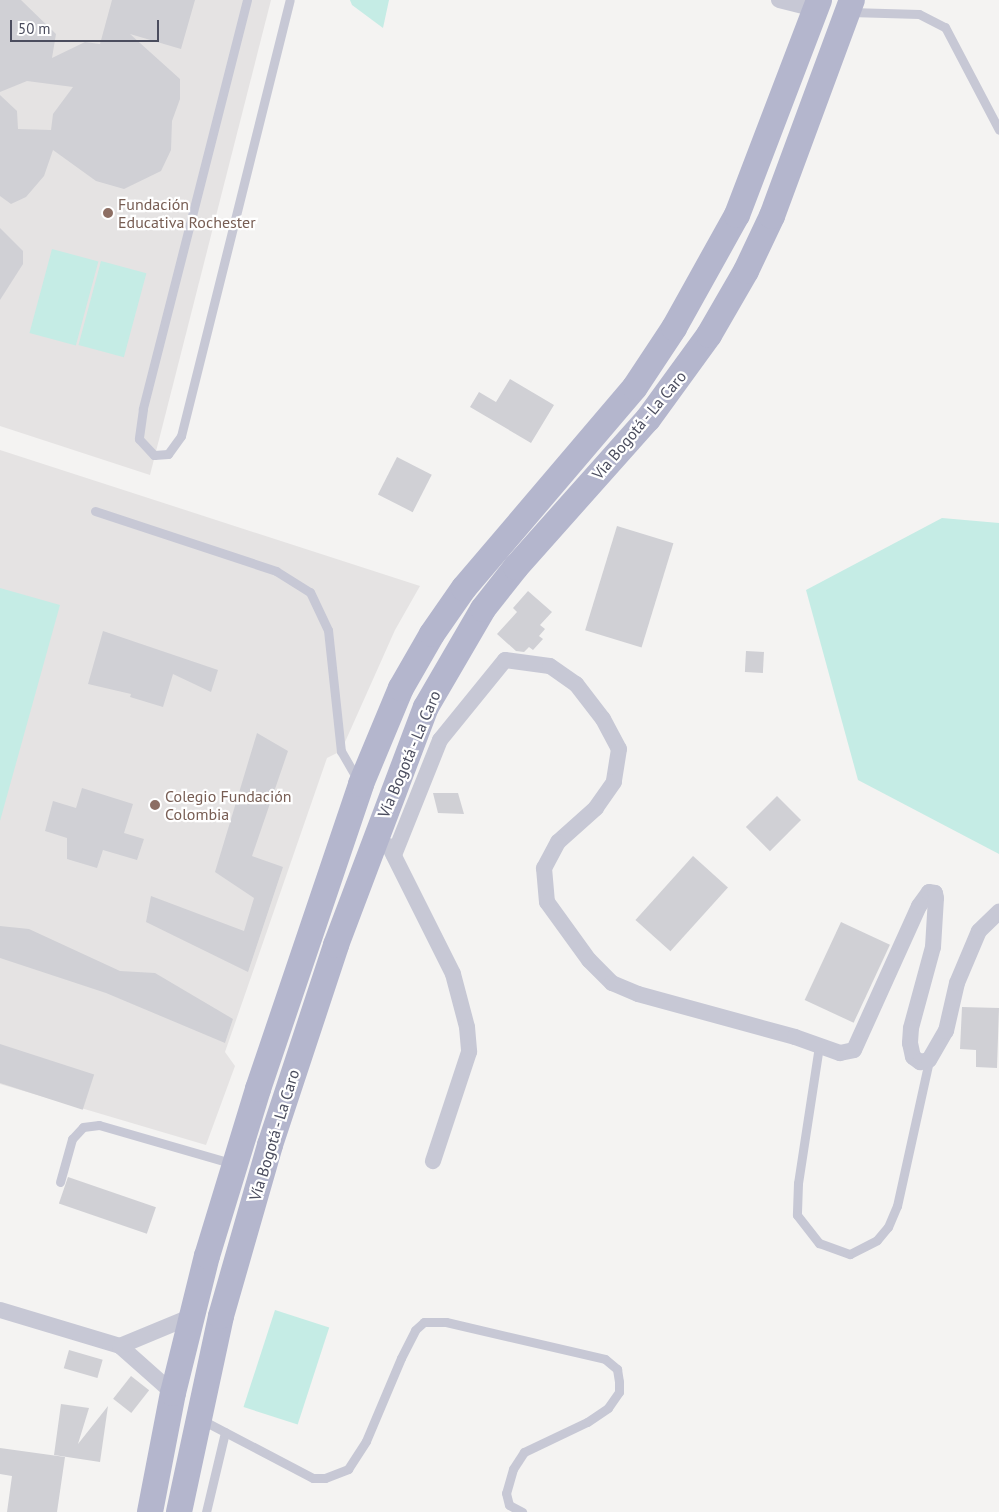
<!DOCTYPE html>
<html>
<head>
<meta charset="utf-8">
<style>
	body { margin:0 }
	#map { position:relative; width:999px; height:1512px; overflow:hidden; background:#f4f3f2; font-family:"PT Sans",sans-serif }
	div>[style] { position:absolute }
	[style*='--x'] { left:calc(var(--x)*1px); top:calc(var(--y)*1px); width:calc(var(--w)*1px); rotate:calc(var(--a)*1deg) }
	.education>* { inset:0; background:#e5e3e3 }
	.green>* { inset:0; background:#c5ece5; transform-origin:0 0 }
	.building>* { inset:0; background:#d0d0d5; transform-origin:0 0 }
	.service>* { height:9px; margin:-4.5px; padding:0 4.5px; transform-origin:4.5px; border-radius:4.5px; background:#c7c8d5 }
	.minor>* { height:16px; margin:-8px; padding:0 8px; transform-origin:8px; border-radius:8px; background:#c7c8d5 }
	.primary>* { height:26px; margin:-13px; padding:0 13px; transform-origin:13px; border-radius:13px; background:#b4b6cd }
	.dots>* { width:14px; height:14px; translate:-50% -50%; box-sizing:border-box; border:2px solid #fff; border-radius:50% }
	span { translate:-50% -50%; white-space:nowrap; text-align:center; line-height:1.15; -webkit-text-stroke:4.5px #fff; paint-order:stroke }
	.education-label { font-size:16px; color:#785e54 }
	.left { translate:0 -50%; text-align:left }
	.street-label { font-size:16px; color:#4b4d5e }
	.scale { position:absolute; left:10px; top:20px; width:149px; height:22px; box-sizing:border-box; border:2px solid #4b4d5e; border-top:0; padding-left:6px; font-size:15px; line-height:18px; white-space:nowrap; color:#4b4d5e; -webkit-text-stroke:4px #fff; paint-order:stroke }
</style>
</head>
<body>
<div id="map">
	<div class="education">
		<i style="clip-path:polygon(0 0,271px 0,150px 475px,0 426px)"></i>
		<i style="clip-path:polygon(0 450px,420px 586px,395px 630px,341px 751px,327px 758px,225px 1052px,235px 1066px,206px 1145px,0 1084px)"></i>
	</div>
	<div class="green">
		<i style="clip-path:polygon(350px 0,389px 0,383px 28px,352px 5px)"></i>
		<i style="left:52px;top:249px;width:48px;height:87px;rotate:15deg"></i>
		<i style="left:101px;top:261px;width:47px;height:87px;rotate:15deg"></i>
		<i style="clip-path:polygon(942px 518px,999px 523px,999px 854px,858px 780px,806px 590px)"></i>
		<i style="clip-path:polygon(0 588px,60px 605px,0 821px)"></i>
		<i style="left:275px;top:1310px;width:57px;height:102px;rotate:18deg"></i>
	</div>
	<div class="building">
		<i style="clip-path:polygon(0 0,21px 0,56px 34px,52px 58px,85px 42px,100px 44px,112px 0,195px 0,181px 49px,130px 34px,180px 79px,180px 99px,172px 121px,171px 150px,161px 171px,124px 189px,96px 181px,53px 150px,44px 176px,26px 197px,11px 204px,0 196px,0 95px,17px 111px,18px 129px,51px 130px,53px 114px,73px 87px,27px 81px,0 92px)"></i>
		<i style="clip-path:polygon(0 228px,23px 251px,23px 264px,0 300px)"></i>
		<i style="clip-path:polygon(510px 379px,554px 405px,531px 443px,470px 407px,479px 392px,496px 402px)"></i>
		<i style="left:397px;top:457px;width:39px;height:42px;rotate:27deg"></i>
		<i style="left:617px;top:526px;width:59px;height:109px;rotate:17deg"></i>
		<i style="clip-path:polygon(528px 591px,552px 612px,540px 625px,545px 629px,539px 636px,543px 639px,533px 650px,529px 647px,524px 652px,516px 651px,497px 634px,517px 612px,513px 608px)"></i>
		<i style="clip-path:polygon(103px 631px,218px 670px,211px 692px,173px 674px,163px 707px,130px 697px,131px 694px,88px 684px)"></i>
		<i style="left:746px;top:651px;width:18px;height:21px;rotate:3deg"></i>
		<i style="clip-path:polygon(257px 733px,288px 751px,252px 856px,283px 867px,248px 972px,146px 922px,151px 896px,244px 931px,254px 898px,215px 872px)"></i>
		<i style="clip-path:polygon(82px 788px,133px 804px,124px 833px,144px 839px,137px 860px,103px 850px,97px 868px,67px 859px,67px 838px,45px 831px,53px 801px,76px 808px)"></i>
		<i style="clip-path:polygon(433px 793px,458px 793px,464px 814px,438px 813px)"></i>
		<i style="left:777px;top:796px;width:34px;height:44px;rotate:45deg"></i>
		<i style="left:693px;top:856px;width:47px;height:86px;rotate:42deg"></i>
		<i style="left:841px;top:922px;width:54px;height:86px;rotate:25deg"></i>
		<i style="clip-path:polygon(0 926px,29px 929px,120px 971px,155px 973px,233px 1019px,225px 1043px,106px 993px,0 958px)"></i>
		<i style="clip-path:polygon(962px 1007px,999px 1008px,997px 1068px,976px 1067px,976px 1050px,960px 1049px)"></i>
		<i style="left:0;top:1044px;width:99px;height:37px;rotate:18deg"></i>
		<i style="left:68px;top:1177px;width:93px;height:28px;rotate:19deg"></i>
		<i style="left:69px;top:1350px;width:35px;height:19px;rotate:16deg"></i>
		<i style="left:131px;top:1376px;width:23px;height:29px;rotate:38deg"></i>
		<i style="clip-path:polygon(61px 1404px,89px 1408px,78px 1444px,108px 1406px,100px 1462px,54px 1455px)"></i>
		<i style="clip-path:polygon(0 1448px,65px 1457px,57px 1512px,7px 1512px,12px 1476px,0 1474px)"></i>
	</div>
	<div class="service">
		<i style="--x:247;--y:0;--w:422;--a:104.3"></i>
		<i style="--x:143;--y:409;--w:30;--a:98"></i>
		<i style="--x:139;--y:439;--w:22;--a:47"></i>
		<i style="--x:154;--y:455;--w:14;--a:-4"></i>
		<i style="--x:168;--y:454;--w:22;--a:-54"></i>
		<i style="--x:181;--y:436;--w:449;--a:-76"></i>
		<i style="--x:850;--y:12;--w:69;--a:1.7"></i>
		<i style="--x:919;--y:14;--w:29;--a:27"></i>
		<i style="--x:945;--y:27;--w:116;--a:62.3"></i>
		<i style="--x:95;--y:511;--w:191;--a:18.3"></i>
		<i style="--x:276;--y:571;--w:40;--a:32"></i>
		<i style="--x:310;--y:592;--w:42;--a:64.7"></i>
		<i style="--x:328;--y:630;--w:122;--a:83.9"></i>
		<i style="--x:341;--y:751;--w:32;--a:60"></i>
		<i style="--x:819;--y:1046;--w:139;--a:98.7"></i>
		<i style="--x:798;--y:1183;--w:32;--a:92"></i>
		<i style="--x:797;--y:1215;--w:36;--a:52"></i>
		<i style="--x:819;--y:1243;--w:33;--a:20"></i>
		<i style="--x:850;--y:1254;--w:30;--a:-27"></i>
		<i style="--x:877;--y:1240;--w:17;--a:-50"></i>
		<i style="--x:888;--y:1227;--w:23;--a:-67"></i>
		<i style="--x:897;--y:1206;--w:149;--a:-77.6"></i>
		<i style="--x:60;--y:1182;--w:45;--a:-74.4"></i>
		<i style="--x:72;--y:1139;--w:16;--a:-47"></i>
		<i style="--x:83;--y:1127;--w:16;--a:-7"></i>
		<i style="--x:99;--y:1125;--w:141;--a:16.1"></i>
		<i style="--x:202;--y:1420;--w:125;--a:27.6"></i>
		<i style="--x:313;--y:1478;--w:12;--a:0"></i>
		<i style="--x:325;--y:1478;--w:25;--a:-21"></i>
		<i style="--x:348;--y:1469;--w:33;--a:-57"></i>
		<i style="--x:366;--y:1441;--w:90;--a:-67.1"></i>
		<i style="--x:401;--y:1358;--w:31;--a:-63"></i>
		<i style="--x:415;--y:1330;--w:12;--a:-42"></i>
		<i style="--x:424;--y:1322;--w:22;--a:0"></i>
		<i style="--x:446;--y:1322;--w:163;--a:13.1"></i>
		<i style="--x:605;--y:1359;--w:16;--a:40"></i>
		<i style="--x:617;--y:1369;--w:13;--a:81"></i>
		<i style="--x:619;--y:1382;--w:10;--a:90"></i>
		<i style="--x:619;--y:1392;--w:19;--a:125"></i>
		<i style="--x:608;--y:1408;--w:25;--a:146"></i>
		<i style="--x:587;--y:1422;--w:70;--a:154.5"></i>
		<i style="--x:524;--y:1452;--w:20;--a:123"></i>
		<i style="--x:513;--y:1469;--w:25;--a:106"></i>
		<i style="--x:506;--y:1493;--w:12;--a:76"></i>
		<i style="--x:509;--y:1505;--w:15;--a:28"></i>
		<i style="--x:206;--y:1512;--w:82;--a:-76.6"></i>
	</div>
	<div class="minor">
		<i style="--x:779;--y:0;--w:38;--a:14"></i>
		<i style="--x:389;--y:846;--w:143;--a:63.4"></i>
		<i style="--x:453;--y:974;--w:55;--a:75.2"></i>
		<i style="--x:467;--y:1027;--w:25;--a:85"></i>
		<i style="--x:469;--y:1052;--w:115;--a:108.3"></i>
		<i style="--x:394;--y:855;--w:124;--a:-68.2"></i>
		<i style="--x:440;--y:740;--w:103;--a:-50.9"></i>
		<i style="--x:505;--y:660;--w:45;--a:7.6"></i>
		<i style="--x:550;--y:666;--w:32;--a:35"></i>
		<i style="--x:576;--y:684;--w:44;--a:52.4"></i>
		<i style="--x:603;--y:719;--w:34;--a:62"></i>
		<i style="--x:619;--y:749;--w:33;--a:99"></i>
		<i style="--x:614;--y:782;--w:32;--a:125"></i>
		<i style="--x:596;--y:808;--w:51;--a:138.2"></i>
		<i style="--x:558;--y:842;--w:30;--a:118"></i>
		<i style="--x:544;--y:868;--w:34;--a:85"></i>
		<i style="--x:547;--y:902;--w:72;--a:54.1"></i>
		<i style="--x:589;--y:960;--w:33;--a:45"></i>
		<i style="--x:612;--y:983;--w:28;--a:23"></i>
		<i style="--x:638;--y:994;--w:163;--a:15.3"></i>
		<i style="--x:795;--y:1037;--w:48;--a:19.6"></i>
		<i style="--x:840;--y:1053;--w:14;--a:-12"></i>
		<i style="--x:854;--y:1050;--w:158;--a:-65.7"></i>
		<i style="--x:919;--y:906;--w:17;--a:-54"></i>
		<i style="--x:929;--y:892;--w:6;--a:9"></i>
		<i style="--x:935;--y:893;--w:5;--a:79"></i>
		<i style="--x:936;--y:898;--w:49;--a:93.5"></i>
		<i style="--x:933;--y:947;--w:84;--a:105.2"></i>
		<i style="--x:911;--y:1028;--w:15;--a:94"></i>
		<i style="--x:910;--y:1043;--w:14;--a:78"></i>
		<i style="--x:913;--y:1057;--w:9;--a:36"></i>
		<i style="--x:920;--y:1062;--w:9;--a:-13"></i>
		<i style="--x:929;--y:1060;--w:34;--a:-60"></i>
		<i style="--x:946;--y:1031;--w:49;--a:-77.1"></i>
		<i style="--x:957;--y:983;--w:56;--a:-67.1"></i>
		<i style="--x:979;--y:931;--w:28;--a:-44"></i>
		<i style="--x:0;--y:1310;--w:125;--a:16.7"></i>
		<i style="--x:120;--y:1346;--w:71;--a:41.6"></i>
		<i style="--x:120;--y:1346;--w:76;--a:-22.5"></i>
	</div>
	<div class="primary">
		<i style="--x:150;--y:1512;--w:121;--a:-79.1"></i>
		<i style="--x:173;--y:1393;--w:141;--a:-76.1"></i>
		<i style="--x:207;--y:1256;--w:175;--a:-73"></i>
		<i style="--x:258;--y:1089;--w:322;--a:-71.3"></i>
		<i style="--x:361;--y:784;--w:104;--a:-67.4"></i>
		<i style="--x:401;--y:688;--w:62;--a:-60.1"></i>
		<i style="--x:432;--y:634;--w:56;--a:-55.2"></i>
		<i style="--x:464;--y:588;--w:264;--a:-49.6"></i>
		<i style="--x:635;--y:387;--w:71;--a:-56.5"></i>
		<i style="--x:674;--y:328;--w:129;--a:-60.9"></i>
		<i style="--x:737;--y:215;--w:230;--a:-69.1"></i>
		<i style="--x:179;--y:1512;--w:200;--a:-77.9"></i>
		<i style="--x:221;--y:1316;--w:178;--a:-74"></i>
		<i style="--x:270;--y:1145;--w:211;--a:-71.7"></i>
		<i style="--x:336;--y:945;--w:254;--a:-69.3"></i>
		<i style="--x:426;--y:707;--w:113;--a:-59.8"></i>
		<i style="--x:483;--y:609;--w:53;--a:-51.8"></i>
		<i style="--x:516;--y:567;--w:198;--a:-48.3"></i>
		<i style="--x:648;--y:419;--w:104;--a:-54"></i>
		<i style="--x:709;--y:335;--w:74;--a:-60"></i>
		<i style="--x:746;--y:271;--w:61;--a:-64.7"></i>
		<i style="--x:772;--y:216;--w:230;--a:-69.7"></i>
	</div>
	<div class="dots">
		<i style="left:108px;top:213px;background:#8d6e63"></i>
		<i style="left:155px;top:805px;background:#8d6e63"></i>
	</div>
	<div class="education-label">
		<span class="left" style="left:118px;top:213px">Fundación<br>Educativa Rochester</span>
		<span class="left" style="left:165px;top:805px">Colegio Fundación<br>Colombia</span>
	</div>
	<div class="street-label">
		<span style="left:639px;top:425px;rotate:-50deg">Vía Bogotá - La Caro</span>
		<span style="left:409px;top:754px;rotate:-67deg">Vía Bogotá - La Caro</span>
		<span style="left:274px;top:1135px;rotate:-73deg">Vía Bogotá - La Caro</span>
	</div>
	<div class="scale">50 m</div>
</div>
</body>
</html>
